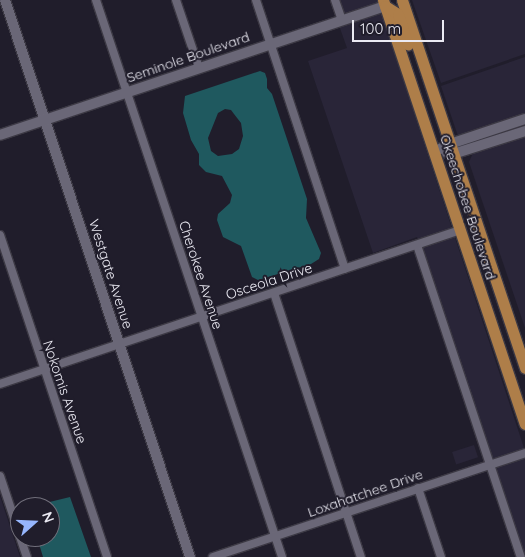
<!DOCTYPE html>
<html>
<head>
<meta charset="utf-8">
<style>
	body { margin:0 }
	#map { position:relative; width:525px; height:557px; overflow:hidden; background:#201d2b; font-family:Quicksand,sans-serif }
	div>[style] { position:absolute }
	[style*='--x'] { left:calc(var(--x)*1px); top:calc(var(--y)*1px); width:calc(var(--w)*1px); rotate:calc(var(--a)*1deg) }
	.built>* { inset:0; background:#292538; transform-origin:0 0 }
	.water>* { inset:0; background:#1f595f }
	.roads { filter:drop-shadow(1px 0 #3c3944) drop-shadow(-1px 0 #3c3944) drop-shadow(0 1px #3c3944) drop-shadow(0 -1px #3c3944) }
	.street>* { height:8px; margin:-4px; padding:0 4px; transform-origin:4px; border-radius:4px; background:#6a6777 }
	.secondary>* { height:10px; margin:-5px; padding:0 5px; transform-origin:5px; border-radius:5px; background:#6a6777 }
	.primary>* { height:11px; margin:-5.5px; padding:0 5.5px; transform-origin:5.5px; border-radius:5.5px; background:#ae7e49 }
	span { translate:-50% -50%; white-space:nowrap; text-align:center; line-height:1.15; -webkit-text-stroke:4px #201d2b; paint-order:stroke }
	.street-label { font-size:14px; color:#ebeaf3 }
	.north { position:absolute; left:10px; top:497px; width:50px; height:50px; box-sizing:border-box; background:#201d2b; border:1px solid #716f7b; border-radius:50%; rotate:70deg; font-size:14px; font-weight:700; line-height:20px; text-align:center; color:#ebeaf3 }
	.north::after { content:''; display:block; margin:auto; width:18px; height:22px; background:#96b6fd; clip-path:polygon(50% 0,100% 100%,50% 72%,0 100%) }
	.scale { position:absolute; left:352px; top:20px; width:92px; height:22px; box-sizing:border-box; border:2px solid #ebeaf3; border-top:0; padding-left:6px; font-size:15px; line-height:18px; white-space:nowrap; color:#ebeaf3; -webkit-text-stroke:4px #201d2b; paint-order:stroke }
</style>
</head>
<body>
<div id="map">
	<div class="built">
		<i style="clip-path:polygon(330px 0,377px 0,525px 451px,525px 557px,417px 237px,373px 253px,308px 61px,347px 48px)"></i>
		<i style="clip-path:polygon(412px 0,525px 0,525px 54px,441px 83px)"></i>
		<i style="clip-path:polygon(525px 57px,525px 113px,458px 136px,441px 86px)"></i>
		<i style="clip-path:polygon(525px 136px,525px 328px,469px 162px,473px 153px)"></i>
		<i style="left:474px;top:445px;width:13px;height:23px;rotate:72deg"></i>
		<i style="clip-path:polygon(0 496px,20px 557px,0 557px)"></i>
	</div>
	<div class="water">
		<i style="clip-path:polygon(evenodd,260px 71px,265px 73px,267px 79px,267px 88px,272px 94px,307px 199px,306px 218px,321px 253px,319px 259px,311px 264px,258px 280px,252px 277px,241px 246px,223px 237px,217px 220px,218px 214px,230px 203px,232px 195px,222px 176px,206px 172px,199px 165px,199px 154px,191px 140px,183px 113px,185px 96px,260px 71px,225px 109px,231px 110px,234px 114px,241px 123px,243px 136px,239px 149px,232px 154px,218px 156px,211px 151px,208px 138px,218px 113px,225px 109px)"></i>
		<i style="clip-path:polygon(70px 497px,91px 557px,43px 557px,37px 537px,50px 537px,50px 507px,29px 507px)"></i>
	</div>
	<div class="roads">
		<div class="street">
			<i style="--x:96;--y:0;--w:587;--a:71.53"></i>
			<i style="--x:176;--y:0;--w:72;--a:71.3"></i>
			<i style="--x:256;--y:0;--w:283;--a:71.7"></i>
			<i style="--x:335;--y:0;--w:21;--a:71"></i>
			<i style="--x:0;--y:235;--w:339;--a:71.6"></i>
			<i style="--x:417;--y:245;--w:329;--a:71.6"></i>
			<i style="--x:274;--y:293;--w:278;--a:71.8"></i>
			<i style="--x:0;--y:384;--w:485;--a:-18.5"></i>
			<i style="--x:0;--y:476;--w:63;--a:71.6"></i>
			<i style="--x:418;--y:488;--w:73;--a:71.6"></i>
			<i style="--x:20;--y:537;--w:21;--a:71"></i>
			<i style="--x:213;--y:557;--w:329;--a:-18.4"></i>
		</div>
		<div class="secondary">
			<i style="--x:5;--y:0;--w:587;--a:71.63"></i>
			<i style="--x:0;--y:135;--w:406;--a:-18.5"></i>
			<i style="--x:434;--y:152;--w:18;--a:-27"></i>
			<i style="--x:450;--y:144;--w:79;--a:-18.4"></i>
			<i style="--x:447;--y:153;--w:6;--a:9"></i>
			<i style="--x:453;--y:154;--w:76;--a:-17.7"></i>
		</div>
		<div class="primary">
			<i style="--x:383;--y:0;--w:447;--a:71.5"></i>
			<i style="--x:402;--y:0;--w:388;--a:71.5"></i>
			<i style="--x:385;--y:6;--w:15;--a:32"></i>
			<i style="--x:398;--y:14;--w:32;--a:72"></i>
		</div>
	</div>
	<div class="street-label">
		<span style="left:188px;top:57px;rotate:-19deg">Seminole Boulevard</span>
		<span style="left:468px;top:207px;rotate:72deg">Okeechobee Boulevard</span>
		<span style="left:111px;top:274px;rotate:72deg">Westgate Avenue</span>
		<span style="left:201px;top:275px;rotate:72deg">Cherokee Avenue</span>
		<span style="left:269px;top:281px;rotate:-18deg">Osceola Drive</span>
		<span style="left:65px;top:392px;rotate:71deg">Nokomis Avenue</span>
		<span style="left:365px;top:493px;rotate:-19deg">Loxahatchee Drive</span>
	</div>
	<div class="north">N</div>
	<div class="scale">100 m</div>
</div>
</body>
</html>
